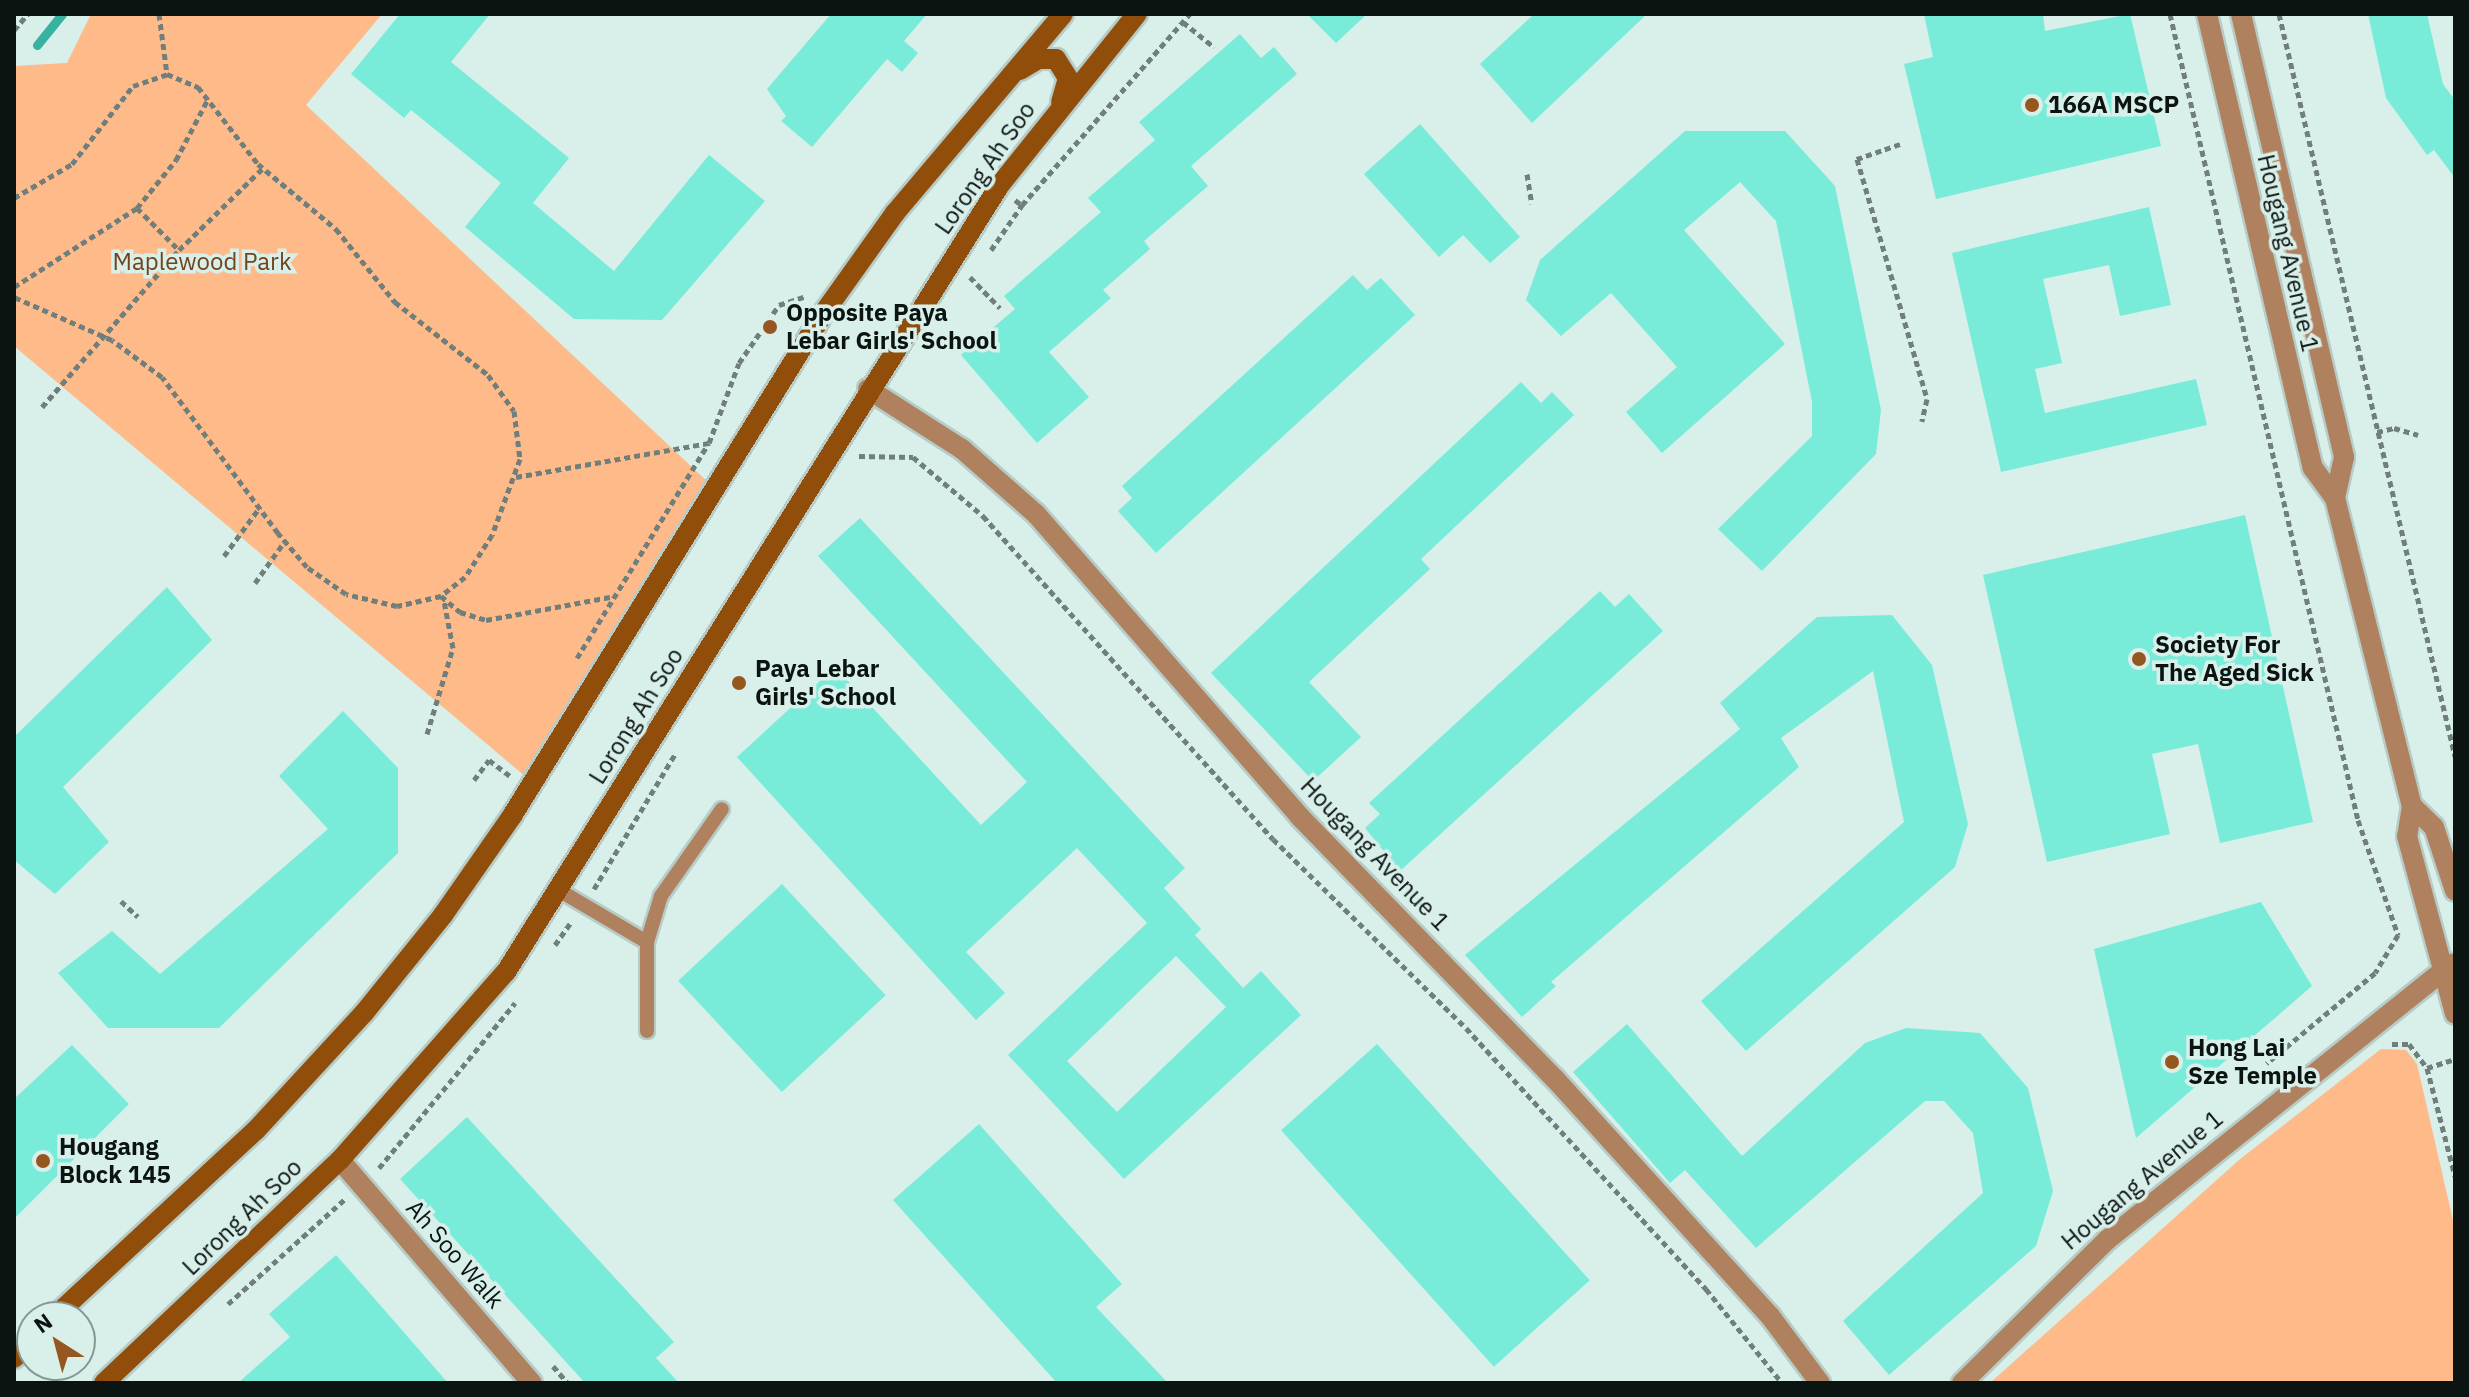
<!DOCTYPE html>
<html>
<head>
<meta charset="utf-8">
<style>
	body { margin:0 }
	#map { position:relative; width:2469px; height:1397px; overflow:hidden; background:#d8efea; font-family:"IBM Plex Sans",sans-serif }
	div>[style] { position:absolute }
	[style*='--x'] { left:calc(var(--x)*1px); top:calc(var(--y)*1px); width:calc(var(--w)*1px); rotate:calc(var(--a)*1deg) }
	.green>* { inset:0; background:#feba88 }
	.stream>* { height:9px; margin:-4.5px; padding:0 4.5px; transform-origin:4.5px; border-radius:4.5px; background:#37b1a0 }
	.building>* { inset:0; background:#79ecd9; transform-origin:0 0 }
	.path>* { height:5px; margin-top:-2.5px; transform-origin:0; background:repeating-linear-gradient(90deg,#707f7c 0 6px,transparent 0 10px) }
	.roads { filter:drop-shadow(2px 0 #b7ccc7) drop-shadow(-2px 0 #b7ccc7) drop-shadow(0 2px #b7ccc7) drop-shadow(0 -2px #b7ccc7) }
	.service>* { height:14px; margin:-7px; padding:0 7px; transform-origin:7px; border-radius:7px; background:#b0815f }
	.minor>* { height:20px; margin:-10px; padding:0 10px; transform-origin:10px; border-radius:10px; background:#b0815f }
	.secondary>* { height:20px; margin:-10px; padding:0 10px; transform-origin:10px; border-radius:10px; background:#914e0a }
	.dots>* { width:22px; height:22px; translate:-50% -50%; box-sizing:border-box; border:4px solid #d8efea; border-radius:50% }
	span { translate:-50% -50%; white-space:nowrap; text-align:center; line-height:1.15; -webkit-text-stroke:7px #d8efea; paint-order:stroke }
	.poi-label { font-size:24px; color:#0c1412; font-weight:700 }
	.left { translate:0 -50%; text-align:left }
	.street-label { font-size:24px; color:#0c1412 }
	.park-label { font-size:24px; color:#72431d }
	.frame { position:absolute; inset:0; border:16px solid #0c1412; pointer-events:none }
	.north { position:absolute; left:16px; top:1301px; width:80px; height:80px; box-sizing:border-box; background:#d8efea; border:2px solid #869794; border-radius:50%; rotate:324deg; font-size:22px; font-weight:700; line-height:32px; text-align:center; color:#0c1412 }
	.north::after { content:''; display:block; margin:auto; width:28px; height:36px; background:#96561f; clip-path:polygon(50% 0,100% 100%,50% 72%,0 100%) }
</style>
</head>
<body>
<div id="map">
	<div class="green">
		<i style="clip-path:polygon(91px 14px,382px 14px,306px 105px,710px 484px,526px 777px,14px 346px,14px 66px,67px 63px)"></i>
		<i style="clip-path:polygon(2381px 1049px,2406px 1050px,2417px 1064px,2455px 1229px,2455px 1378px,2450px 1383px,1990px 1383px,2239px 1160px)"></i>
	</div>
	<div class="stream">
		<i style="--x:37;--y:45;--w:40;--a:-51"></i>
	</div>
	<div class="building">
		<i style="clip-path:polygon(400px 14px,490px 14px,451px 62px,569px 158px,533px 203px,614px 271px,709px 155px,765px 201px,662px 320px,574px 319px,465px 227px,501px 183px,411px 110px,404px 118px,351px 74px)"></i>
		<i style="clip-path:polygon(831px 14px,927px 14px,904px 41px,918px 53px,902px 72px,887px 59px,812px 147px,781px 121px,786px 116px,767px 89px)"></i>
		<i style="clip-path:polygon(1307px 14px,1367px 14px,1336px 43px)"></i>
		<i style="clip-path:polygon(1534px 14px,1647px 14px,1532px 123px,1480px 64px)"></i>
		<i style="clip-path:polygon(1924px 14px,2043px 14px,2045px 31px,2130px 14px,2161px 146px,1936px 199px,1904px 64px,1933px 57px)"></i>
		<i style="clip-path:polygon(2368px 14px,2427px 14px,2443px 84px,2455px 100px,2455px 178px,2434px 150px,2427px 155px,2386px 98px)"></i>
		<i style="clip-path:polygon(1240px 34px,1261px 58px,1274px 47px,1297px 74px,1191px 166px,1208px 186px,1144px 241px,1150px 249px,1103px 290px,1111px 298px,1049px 352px,1089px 397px,1037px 443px,961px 355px,1015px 309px,1004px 296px,1101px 212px,1088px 198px,1155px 140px,1139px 122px)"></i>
		<i style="clip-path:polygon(1420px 124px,1520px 237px,1490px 263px,1463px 235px,1439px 257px,1364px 174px)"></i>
		<i style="clip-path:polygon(1685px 131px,1785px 131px,1835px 186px,1881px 410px,1876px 454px,1762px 571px,1718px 529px,1812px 436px,1812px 402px,1776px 221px,1740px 182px,1684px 230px,1785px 344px,1662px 453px,1626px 412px,1677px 367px,1611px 293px,1561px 336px,1526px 300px,1540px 260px)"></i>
		<i style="clip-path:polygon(2149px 207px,2171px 305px,2120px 316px,2109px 265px,2043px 279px,2062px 363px,2035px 369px,2045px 413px,2196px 379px,2207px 425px,2001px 472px,1952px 253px)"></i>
		<i style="clip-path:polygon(1353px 275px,1367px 290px,1381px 278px,1415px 315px,1156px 553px,1118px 511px,1132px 498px,1122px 486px)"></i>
		<i style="clip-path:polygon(1521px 382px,1541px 403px,1552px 392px,1574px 415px,1421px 559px,1430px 569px,1309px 682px,1361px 737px,1313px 781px,1211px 673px)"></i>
		<i style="clip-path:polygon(2245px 515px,2313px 822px,2220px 843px,2198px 744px,2152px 754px,2170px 834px,2047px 862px,1983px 575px)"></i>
		<i style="clip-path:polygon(evenodd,860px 518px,1185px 868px,1164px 888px,1201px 929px,1195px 935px,1243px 988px,1261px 971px,1301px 1015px,1124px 1179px,1008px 1055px,1147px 923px,1077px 848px,966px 952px,1005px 993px,976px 1020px,737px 757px,835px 667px,981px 825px,1027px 782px,818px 556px,860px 518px,1176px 956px,1226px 1007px,1117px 1112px,1067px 1061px,1176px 956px)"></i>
		<i style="clip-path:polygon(167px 587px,212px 640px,63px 787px,109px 842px,55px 894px,14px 860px,14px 737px)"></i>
		<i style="clip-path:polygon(1600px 591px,1615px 607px,1629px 594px,1663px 631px,1400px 871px,1365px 828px,1380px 814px,1369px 803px)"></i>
		<i style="clip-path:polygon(1892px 615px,1932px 665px,1968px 824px,1955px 867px,1746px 1051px,1701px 1001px,1904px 822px,1873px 671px,1781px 738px,1799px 767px,1551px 982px,1556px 986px,1522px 1017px,1465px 955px,1740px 729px,1720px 703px,1817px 617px)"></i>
		<i style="clip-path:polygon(343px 711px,398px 768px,398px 853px,219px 1028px,108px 1028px,58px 973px,112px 931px,160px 974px,328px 829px,279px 776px)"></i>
		<i style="left:782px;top:884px;width:152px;height:142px;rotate:47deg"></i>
		<i style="clip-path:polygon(2261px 902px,2312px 986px,2136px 1138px,2094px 949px)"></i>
		<i style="clip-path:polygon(1627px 1024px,1742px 1156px,1865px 1043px,1906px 1028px,1980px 1033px,2028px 1088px,2053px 1191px,2036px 1246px,1889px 1375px,1843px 1321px,1983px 1193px,1973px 1133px,1944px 1101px,1925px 1101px,1756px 1248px,1685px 1170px,1670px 1183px,1573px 1072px)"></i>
		<i style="left:1377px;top:1044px;width:318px;height:129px;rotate:48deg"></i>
		<i style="clip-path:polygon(72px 1045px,129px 1104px,14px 1219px,14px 1099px)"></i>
		<i style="clip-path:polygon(467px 1117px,674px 1342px,656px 1358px,679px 1383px,585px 1383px,400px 1179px)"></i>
		<i style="clip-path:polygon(979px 1124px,1122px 1284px,1096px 1307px,1168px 1383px,1057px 1383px,893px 1200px)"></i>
		<i style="clip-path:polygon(336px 1255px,381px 1306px,448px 1383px,238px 1383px,290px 1337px,269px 1314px)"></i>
	</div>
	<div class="path">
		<i style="--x:159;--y:14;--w:61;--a:82.4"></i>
		<i style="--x:2170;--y:14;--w:828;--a:76.87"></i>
		<i style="--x:2358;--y:820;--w:122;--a:70.8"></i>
		<i style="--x:2398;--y:935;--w:44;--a:121.2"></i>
		<i style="--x:2375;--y:973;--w:141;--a:140.2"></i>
		<i style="--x:2279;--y:14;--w:763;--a:76.66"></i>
		<i style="--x:1183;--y:22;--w:40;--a:39"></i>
		<i style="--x:14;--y:30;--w:21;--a:-49"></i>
		<i style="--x:1900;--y:144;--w:46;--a:160.8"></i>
		<i style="--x:1857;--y:159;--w:250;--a:73.7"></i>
		<i style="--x:1927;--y:399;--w:23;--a:103"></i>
		<i style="--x:1527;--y:174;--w:30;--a:81"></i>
		<i style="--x:14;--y:198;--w:67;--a:-30.4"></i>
		<i style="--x:72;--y:164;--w:99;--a:-52"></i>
		<i style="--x:133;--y:86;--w:36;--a:-19"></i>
		<i style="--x:167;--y:74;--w:34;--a:23"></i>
		<i style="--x:198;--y:87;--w:98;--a:52.1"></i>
		<i style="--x:258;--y:164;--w:102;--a:39.8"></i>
		<i style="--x:336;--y:229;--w:94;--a:51.1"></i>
		<i style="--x:395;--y:302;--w:118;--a:38.1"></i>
		<i style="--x:488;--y:375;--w:44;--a:54.2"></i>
		<i style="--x:514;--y:411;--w:48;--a:82.9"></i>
		<i style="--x:520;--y:459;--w:81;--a:110.2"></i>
		<i style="--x:492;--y:535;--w:50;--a:122.7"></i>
		<i style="--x:465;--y:577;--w:31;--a:142"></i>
		<i style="--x:441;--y:596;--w:45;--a:167.2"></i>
		<i style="--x:397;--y:606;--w:52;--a:-166.8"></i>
		<i style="--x:346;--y:594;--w:47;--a:-145.3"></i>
		<i style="--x:307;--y:567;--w:45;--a:-130.5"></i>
		<i style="--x:278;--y:533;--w:194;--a:-126.6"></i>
		<i style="--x:162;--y:377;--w:62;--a:-143.5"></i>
		<i style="--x:112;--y:340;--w:107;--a:-156.3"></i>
		<i style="--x:1015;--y:200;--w:9;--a:36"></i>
		<i style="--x:1022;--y:205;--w:254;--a:-48.7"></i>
		<i style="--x:137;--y:208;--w:59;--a:45"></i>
		<i style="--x:991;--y:250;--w:55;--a:-55.4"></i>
		<i style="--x:970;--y:277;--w:43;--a:45.9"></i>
		<i style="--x:14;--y:287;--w:146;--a:-32.7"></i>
		<i style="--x:137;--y:208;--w:62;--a:-50.9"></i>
		<i style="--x:176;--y:160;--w:69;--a:-62.3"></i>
		<i style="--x:42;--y:407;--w:208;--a:-48.9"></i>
		<i style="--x:179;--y:250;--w:117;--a:-44.3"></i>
		<i style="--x:2377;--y:432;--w:17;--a:-13"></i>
		<i style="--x:2394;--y:428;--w:25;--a:16"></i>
		<i style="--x:859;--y:456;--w:54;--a:1.1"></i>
		<i style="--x:913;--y:457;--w:92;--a:40.1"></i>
		<i style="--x:983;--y:516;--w:434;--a:48.1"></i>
		<i style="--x:1273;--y:839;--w:270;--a:44.4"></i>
		<i style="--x:1466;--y:1028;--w:355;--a:47.4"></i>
		<i style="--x:1706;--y:1289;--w:121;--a:51"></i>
		<i style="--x:516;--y:477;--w:195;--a:-10"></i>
		<i style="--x:224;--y:556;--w:61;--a:-53.7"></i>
		<i style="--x:255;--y:583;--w:52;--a:-54.5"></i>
		<i style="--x:441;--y:596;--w:25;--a:40"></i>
		<i style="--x:460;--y:612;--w:27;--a:17"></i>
		<i style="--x:486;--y:620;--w:126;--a:-10.5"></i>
		<i style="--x:577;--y:658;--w:252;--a:-58.5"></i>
		<i style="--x:709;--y:443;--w:85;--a:-69.4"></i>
		<i style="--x:739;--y:363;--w:70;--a:-55.4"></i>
		<i style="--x:779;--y:305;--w:26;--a:-18"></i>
		<i style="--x:427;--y:734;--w:90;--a:-73.2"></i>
		<i style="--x:453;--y:648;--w:48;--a:-100.8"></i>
		<i style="--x:474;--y:780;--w:25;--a:-53"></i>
		<i style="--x:489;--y:760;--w:26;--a:37"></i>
		<i style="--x:594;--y:889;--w:157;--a:-59"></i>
		<i style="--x:121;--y:901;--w:23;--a:43"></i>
		<i style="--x:555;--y:945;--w:29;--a:-55"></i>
		<i style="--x:2392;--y:1044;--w:17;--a:0"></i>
		<i style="--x:2409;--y:1044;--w:30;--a:53"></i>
		<i style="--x:2427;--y:1068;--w:112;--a:75.5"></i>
		<i style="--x:2427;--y:1068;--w:29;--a:-18"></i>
		<i style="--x:379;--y:1168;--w:214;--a:-50.5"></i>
		<i style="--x:228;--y:1304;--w:157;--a:-41.9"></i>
		<i style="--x:553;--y:1366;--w:23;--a:49"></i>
	</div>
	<div class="roads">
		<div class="service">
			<i style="--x:562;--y:892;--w:99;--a:30.5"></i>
			<i style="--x:647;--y:1031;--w:89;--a:-90"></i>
			<i style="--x:647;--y:942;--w:48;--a:-73.1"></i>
			<i style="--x:661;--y:896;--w:106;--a:-55"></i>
		</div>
		<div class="minor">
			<i style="--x:2207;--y:14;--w:466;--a:76.9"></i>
			<i style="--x:2313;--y:468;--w:37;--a:54"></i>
			<i style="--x:2335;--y:498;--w:317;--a:76"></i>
			<i style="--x:2412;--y:806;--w:30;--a:99"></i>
			<i style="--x:2407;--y:836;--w:184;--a:74.9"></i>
			<i style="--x:2241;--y:14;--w:455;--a:76.9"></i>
			<i style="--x:2344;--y:457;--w:42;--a:102.4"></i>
			<i style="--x:868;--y:389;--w:112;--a:32.6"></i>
			<i style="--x:962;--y:449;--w:98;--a:41.3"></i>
			<i style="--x:1036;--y:514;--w:402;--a:48.9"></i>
			<i style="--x:1300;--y:817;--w:366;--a:45.8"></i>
			<i style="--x:1555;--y:1079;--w:320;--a:47.8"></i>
			<i style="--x:1770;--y:1316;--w:84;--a:53.3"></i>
			<i style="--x:2412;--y:806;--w:30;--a:44"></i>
			<i style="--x:2434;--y:827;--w:67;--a:71.8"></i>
			<i style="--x:340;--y:1160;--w:294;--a:49.3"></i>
			<i style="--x:1962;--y:1383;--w:204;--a:-44.6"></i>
			<i style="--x:2107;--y:1240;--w:442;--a:-38.7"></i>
		</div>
		<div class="secondary">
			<i style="--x:1020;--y:70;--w:21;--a:-31"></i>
			<i style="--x:1038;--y:59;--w:18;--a:0"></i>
			<i style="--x:1056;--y:59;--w:22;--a:58"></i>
			<i style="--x:1068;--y:78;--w:25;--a:106"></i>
			<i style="--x:54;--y:1317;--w:275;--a:-42.8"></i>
			<i style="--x:256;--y:1130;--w:159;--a:-47.3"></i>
			<i style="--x:364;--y:1013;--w:126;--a:-51.1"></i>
			<i style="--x:443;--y:915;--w:121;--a:-55.1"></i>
			<i style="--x:512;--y:816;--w:591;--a:-58.22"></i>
			<i style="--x:823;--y:314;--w:124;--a:-54.5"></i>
			<i style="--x:895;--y:213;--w:260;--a:-49.8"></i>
			<i style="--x:14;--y:1358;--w:25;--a:-45"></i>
			<i style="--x:104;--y:1383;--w:325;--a:-43.4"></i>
			<i style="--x:340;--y:1160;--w:251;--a:-48.6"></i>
			<i style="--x:506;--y:972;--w:928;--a:-57.9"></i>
			<i style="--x:999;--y:186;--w:221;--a:-51.3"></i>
		</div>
	</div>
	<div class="dots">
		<i style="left:2032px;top:105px;background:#96561f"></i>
		<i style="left:770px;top:327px;background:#96561f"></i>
		<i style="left:2139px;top:659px;background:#96561f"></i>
		<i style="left:739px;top:683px;background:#96561f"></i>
		<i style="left:2172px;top:1062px;background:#96561f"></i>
		<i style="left:43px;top:1161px;background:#96561f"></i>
	</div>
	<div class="poi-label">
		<span class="left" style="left:2048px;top:105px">166A MSCP</span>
		<span class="left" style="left:786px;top:327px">Opposite Paya<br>Lebar Girls' School</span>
		<span class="left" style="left:2155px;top:659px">Society For<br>The Aged Sick</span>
		<span class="left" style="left:755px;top:683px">Paya Lebar<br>Girls' School</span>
		<span class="left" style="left:2188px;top:1062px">Hong Lai<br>Sze Temple</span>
		<span class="left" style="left:59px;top:1161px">Hougang<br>Block 145</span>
	</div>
	<div class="street-label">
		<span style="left:985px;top:168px;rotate:-55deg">Lorong Ah Soo</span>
		<span style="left:2288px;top:253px;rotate:77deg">Hougang Avenue 1</span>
		<span style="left:636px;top:716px;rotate:-58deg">Lorong Ah Soo</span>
		<span style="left:1375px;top:854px;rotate:46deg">Hougang Avenue 1</span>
		<span style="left:2142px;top:1180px;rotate:-40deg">Hougang Avenue 1</span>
		<span style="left:242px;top:1217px;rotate:-44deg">Lorong Ah Soo</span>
		<span style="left:455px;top:1254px;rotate:49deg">Ah Soo Walk</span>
	</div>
	<div class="park-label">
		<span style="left:202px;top:262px">Maplewood Park</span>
	</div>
	<div class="frame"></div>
	<div class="north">N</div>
</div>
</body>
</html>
